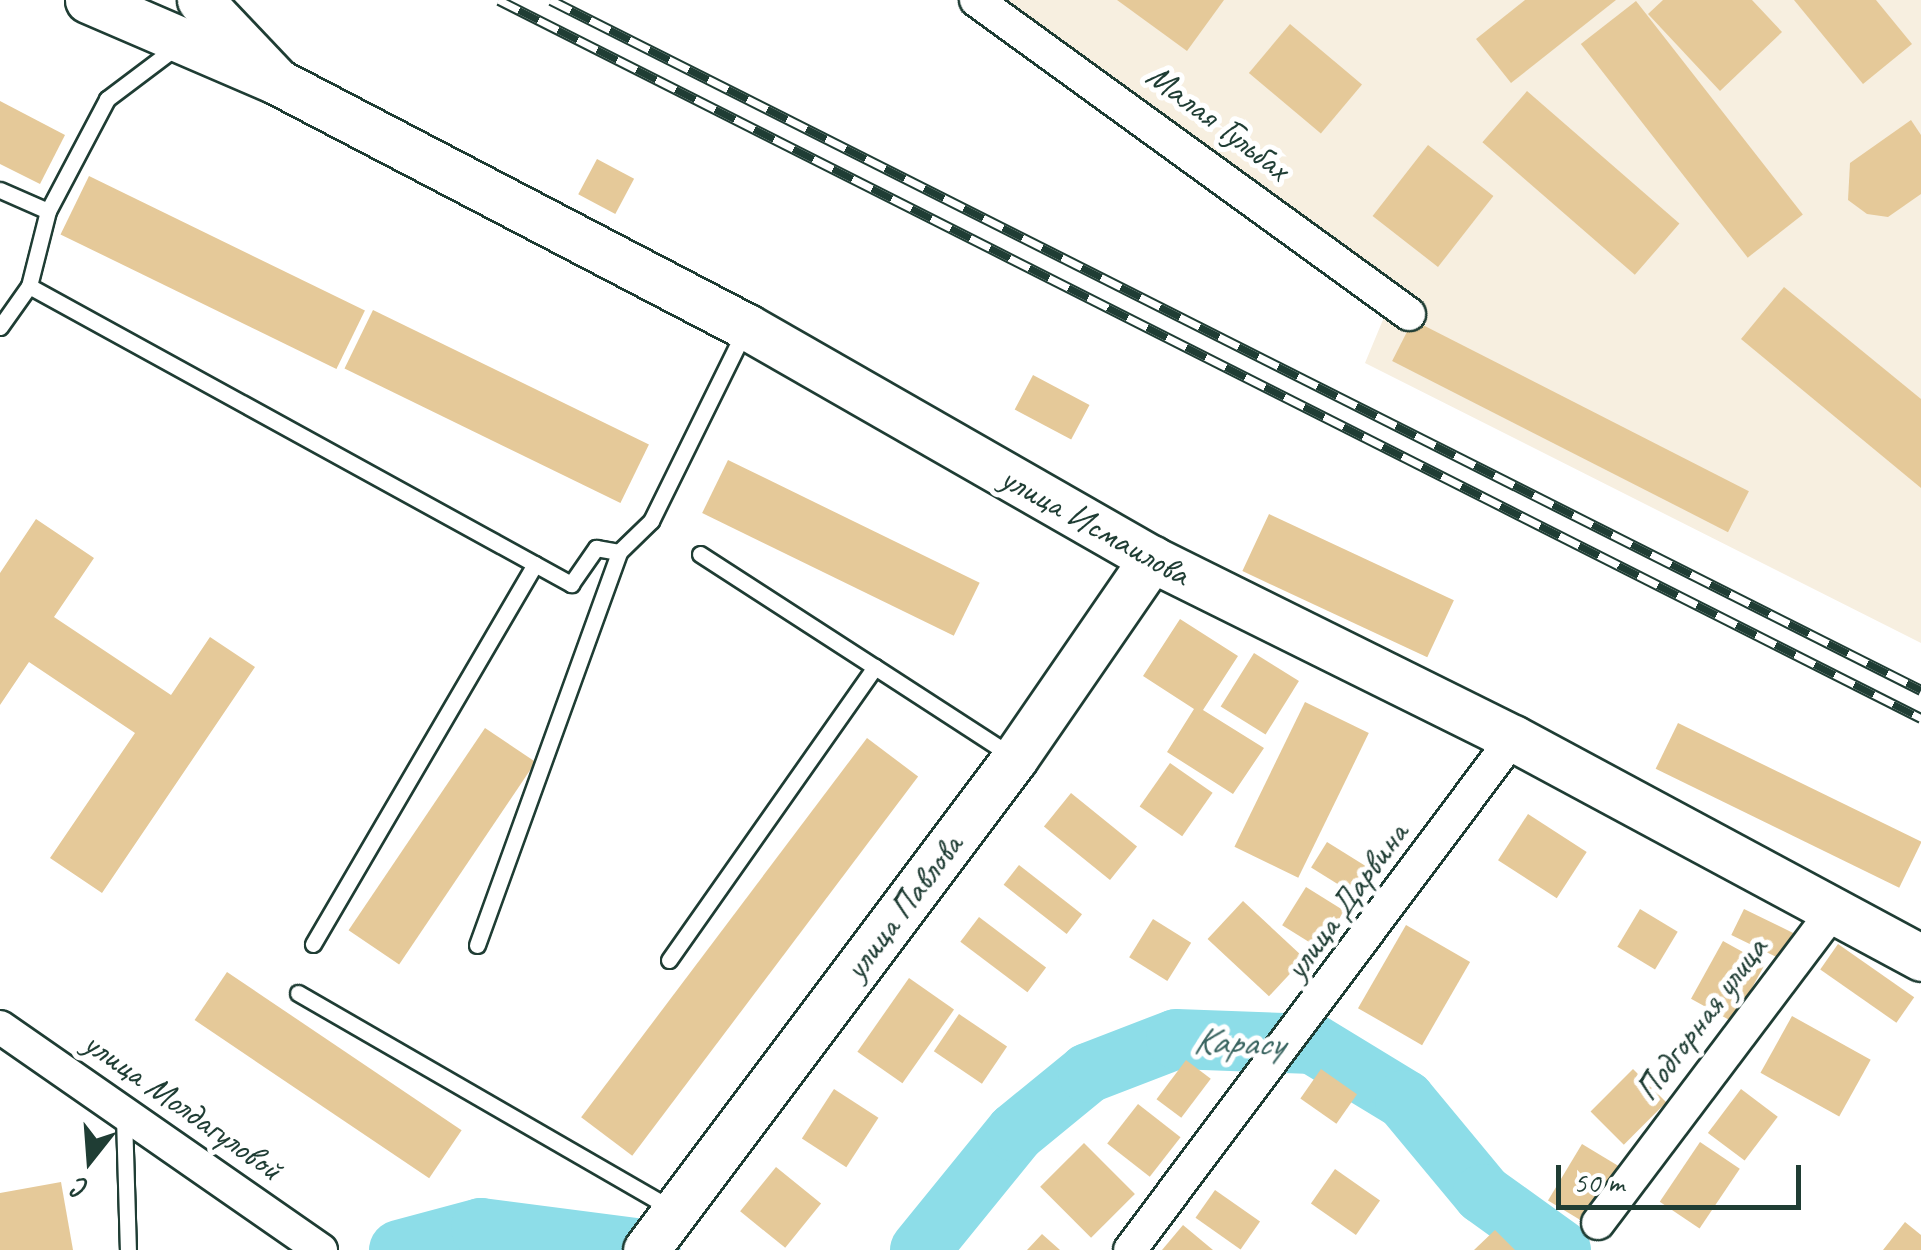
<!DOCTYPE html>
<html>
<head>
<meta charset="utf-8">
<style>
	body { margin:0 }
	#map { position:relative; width:1921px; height:1250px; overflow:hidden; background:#fff; font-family:Caveat,sans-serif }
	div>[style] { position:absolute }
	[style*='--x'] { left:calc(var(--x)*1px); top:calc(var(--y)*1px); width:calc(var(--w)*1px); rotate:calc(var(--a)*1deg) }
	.built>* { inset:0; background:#f7efe0 }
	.river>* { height:60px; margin:-30px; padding:0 30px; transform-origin:30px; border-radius:30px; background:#8ddde8 }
	.building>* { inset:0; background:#e5c999; transform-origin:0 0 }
	.roads { filter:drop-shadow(2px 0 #1f3d34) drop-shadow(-2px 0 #1f3d34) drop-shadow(0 2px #1f3d34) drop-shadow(0 -2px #1f3d34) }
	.lane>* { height:15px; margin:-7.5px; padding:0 7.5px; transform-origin:7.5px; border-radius:7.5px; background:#fff }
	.street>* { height:32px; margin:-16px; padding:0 16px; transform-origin:16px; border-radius:16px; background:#fff }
	.secondary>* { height:45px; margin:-22.5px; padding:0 22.5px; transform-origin:22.5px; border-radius:22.5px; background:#fff }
	.rail>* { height:11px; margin-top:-5.5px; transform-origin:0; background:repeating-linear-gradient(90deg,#fff 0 22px,#1f3d34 0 44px); box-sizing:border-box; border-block:2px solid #1f3d34 }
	span { translate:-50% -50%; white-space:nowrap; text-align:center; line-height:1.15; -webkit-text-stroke:10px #fff; paint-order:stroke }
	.street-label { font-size:35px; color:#1f3d34 }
	.water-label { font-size:38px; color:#3a6561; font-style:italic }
	.north { position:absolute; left:40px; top:1110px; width:100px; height:100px; -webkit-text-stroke:8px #fff; paint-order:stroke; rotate:197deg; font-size:28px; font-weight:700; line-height:40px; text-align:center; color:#1f3d34 }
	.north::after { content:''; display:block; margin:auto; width:35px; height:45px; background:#1f3d34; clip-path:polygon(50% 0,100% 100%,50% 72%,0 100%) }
	.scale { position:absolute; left:1556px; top:1165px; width:245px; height:45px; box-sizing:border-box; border:5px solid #1f3d34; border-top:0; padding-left:12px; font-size:30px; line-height:35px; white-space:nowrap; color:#1f3d34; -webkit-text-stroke:8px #fff; paint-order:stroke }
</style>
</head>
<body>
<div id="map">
	<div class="built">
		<i style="clip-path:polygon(1008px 0,1921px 0,1921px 643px,1365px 363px,1397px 286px)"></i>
	</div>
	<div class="river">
		<i style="--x:399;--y:1250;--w:85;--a:-15"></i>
		<i style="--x:481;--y:1228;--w:171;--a:7.4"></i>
		<i style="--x:920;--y:1250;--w:152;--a:-50.9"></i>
		<i style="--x:1016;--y:1132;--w:93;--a:-39.3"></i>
		<i style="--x:1088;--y:1073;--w:94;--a:-21.1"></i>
		<i style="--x:1176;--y:1039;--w:137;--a:2.1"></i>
		<i style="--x:1313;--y:1044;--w:108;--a:31.3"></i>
		<i style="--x:1405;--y:1100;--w:122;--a:50.3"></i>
		<i style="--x:1483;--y:1194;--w:96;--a:35.7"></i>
	</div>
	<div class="building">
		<i style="clip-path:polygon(1117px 0,1224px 0,1187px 51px)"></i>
		<i style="clip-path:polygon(1525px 0,1616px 0,1511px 83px,1476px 39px)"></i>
		<i style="clip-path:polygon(1663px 0,1752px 0,1782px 32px,1720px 91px,1648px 14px)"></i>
		<i style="clip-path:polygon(1794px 0,1876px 0,1912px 44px,1863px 84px)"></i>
		<i style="left:1636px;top:1px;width:271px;height:70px;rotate:52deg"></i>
		<i style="left:1290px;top:24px;width:94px;height:64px;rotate:40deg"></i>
		<i style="left:1527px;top:91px;width:202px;height:68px;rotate:41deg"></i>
		<i style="clip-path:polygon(0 101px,65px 135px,40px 184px,0 164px)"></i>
		<i style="clip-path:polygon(1911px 120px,1921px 135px,1921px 194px,1888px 217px,1867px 214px,1848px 200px,1850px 163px)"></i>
		<i style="left:1428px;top:145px;width:83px;height:90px;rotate:38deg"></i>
		<i style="left:597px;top:159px;width:42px;height:40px;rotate:28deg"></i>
		<i style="left:89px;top:176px;width:307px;height:65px;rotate:26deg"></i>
		<i style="clip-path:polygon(1784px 287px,1921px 399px,1921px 488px,1741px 339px)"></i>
		<i style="left:373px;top:310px;width:307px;height:65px;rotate:26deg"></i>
		<i style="left:1413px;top:320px;width:377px;height:46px;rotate:27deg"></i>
		<i style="left:1033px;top:375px;width:64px;height:39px;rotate:28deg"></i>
		<i style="left:728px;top:460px;width:280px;height:59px;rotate:26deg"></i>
		<i style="left:1269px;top:514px;width:204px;height:63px;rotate:25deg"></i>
		<i style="clip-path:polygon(36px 519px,94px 558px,54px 617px,171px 695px,210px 637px,255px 667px,102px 893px,50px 858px,135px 733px,29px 662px,0 705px,0 573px)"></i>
		<i style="clip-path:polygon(1180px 619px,1238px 656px,1203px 710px,1264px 748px,1233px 794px,1167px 752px,1194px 709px,1143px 676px)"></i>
		<i style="left:1254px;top:653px;width:53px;height:63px;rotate:32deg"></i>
		<i style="left:1305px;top:702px;width:71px;height:161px;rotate:26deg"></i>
		<i style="left:1678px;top:723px;width:271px;height:51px;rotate:26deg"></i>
		<i style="left:485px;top:728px;width:61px;height:244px;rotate:34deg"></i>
		<i style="left:867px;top:738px;width:64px;height:475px;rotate:37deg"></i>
		<i style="left:1170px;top:763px;width:52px;height:53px;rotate:35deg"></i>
		<i style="left:1071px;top:793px;width:85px;height:43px;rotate:39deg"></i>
		<i style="left:1528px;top:814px;width:70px;height:55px;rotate:33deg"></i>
		<i style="left:1327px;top:842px;width:54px;height:30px;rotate:32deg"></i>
		<i style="left:1019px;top:865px;width:80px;height:25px;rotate:38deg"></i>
		<i style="left:1306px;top:887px;width:45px;height:45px;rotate:32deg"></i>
		<i style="left:1243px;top:901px;width:84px;height:52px;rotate:43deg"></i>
		<i style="left:1640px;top:909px;width:44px;height:44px;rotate:31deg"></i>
		<i style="left:1744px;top:909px;width:57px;height:29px;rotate:26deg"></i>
		<i style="left:979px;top:917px;width:84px;height:31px;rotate:37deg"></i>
		<i style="left:1153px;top:919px;width:45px;height:45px;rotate:32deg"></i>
		<i style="left:1406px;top:925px;width:74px;height:96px;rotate:30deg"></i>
		<i style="left:1723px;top:941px;width:48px;height:66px;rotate:29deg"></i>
		<i style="left:1838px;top:944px;width:93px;height:31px;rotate:35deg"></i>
		<i style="left:227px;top:972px;width:283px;height:58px;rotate:34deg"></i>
		<i style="left:909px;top:978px;width:55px;height:90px;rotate:35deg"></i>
		<i style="left:959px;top:1014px;width:58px;height:45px;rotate:34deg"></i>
		<i style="left:1792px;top:1016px;width:90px;height:65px;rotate:29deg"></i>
		<i style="left:1186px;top:1060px;width:31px;height:49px;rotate:37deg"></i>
		<i style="left:1321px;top:1069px;width:44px;height:36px;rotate:35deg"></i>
		<i style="left:1633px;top:1069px;width:47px;height:60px;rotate:45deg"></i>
		<i style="left:834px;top:1089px;width:53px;height:59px;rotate:33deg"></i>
		<i style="left:1741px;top:1089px;width:46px;height:55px;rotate:37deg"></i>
		<i style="left:1138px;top:1104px;width:54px;height:50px;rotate:38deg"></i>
		<i style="left:1700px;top:1142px;width:48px;height:72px;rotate:34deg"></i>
		<i style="left:1084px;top:1143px;width:72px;height:62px;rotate:45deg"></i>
		<i style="left:1582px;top:1144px;width:45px;height:66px;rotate:31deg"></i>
		<i style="left:776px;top:1167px;width:58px;height:57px;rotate:39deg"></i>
		<i style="left:1335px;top:1169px;width:55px;height:42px;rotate:35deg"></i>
		<i style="clip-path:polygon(61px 1182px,73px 1250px,0 1250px,0 1193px)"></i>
		<i style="left:1215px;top:1190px;width:55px;height:34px;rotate:35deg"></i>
		<i style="clip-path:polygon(1905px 1222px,1921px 1235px,1921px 1250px,1883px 1250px)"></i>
		<i style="clip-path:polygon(1183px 1225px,1213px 1250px,1162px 1250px)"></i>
		<i style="clip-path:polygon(1495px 1230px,1515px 1250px,1474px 1250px)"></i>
		<i style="clip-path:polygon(1042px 1234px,1060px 1250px,1027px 1250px)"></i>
	</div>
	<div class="roads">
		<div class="lane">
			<i style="--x:0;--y:190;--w:52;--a:23.6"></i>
			<i style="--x:29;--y:286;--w:619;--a:28.8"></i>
			<i style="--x:571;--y:584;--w:44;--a:-55.2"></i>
			<i style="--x:596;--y:548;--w:23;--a:10"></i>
			<i style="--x:0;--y:327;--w:50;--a:-54.7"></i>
			<i style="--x:29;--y:286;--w:77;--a:-75.8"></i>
			<i style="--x:48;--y:211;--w:127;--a:-62.2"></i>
			<i style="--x:107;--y:99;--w:86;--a:-37"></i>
			<i style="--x:700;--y:554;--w:208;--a:32.9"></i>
			<i style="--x:313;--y:944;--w:440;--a:-59.7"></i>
			<i style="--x:477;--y:945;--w:418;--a:-70.1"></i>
			<i style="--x:619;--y:552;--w:45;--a:-44.1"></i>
			<i style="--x:651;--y:521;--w:213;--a:-63.8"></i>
			<i style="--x:669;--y:960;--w:358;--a:-54.9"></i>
			<i style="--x:875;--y:667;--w:163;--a:33"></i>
			<i style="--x:298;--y:993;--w:432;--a:30"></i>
			<i style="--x:124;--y:1117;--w:133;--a:88.3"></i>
		</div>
		<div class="street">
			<i style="--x:976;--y:0;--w:535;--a:35.95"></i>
			<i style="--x:0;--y:1027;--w:391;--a:34.8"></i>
			<i style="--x:1598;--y:1223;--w:389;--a:-53"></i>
			<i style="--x:1130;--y:1250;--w:639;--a:-53.2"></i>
		</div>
		<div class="secondary">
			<i style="--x:88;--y:0;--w:205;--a:23.3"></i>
			<i style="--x:276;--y:81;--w:531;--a:27.58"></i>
			<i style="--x:747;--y:327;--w:467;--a:29.8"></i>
			<i style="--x:1152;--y:559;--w:403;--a:26.4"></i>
			<i style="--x:1513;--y:738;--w:464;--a:28.3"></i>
			<i style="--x:200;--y:0;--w:109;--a:46.5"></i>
			<i style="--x:646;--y:1250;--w:615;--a:-53.13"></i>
			<i style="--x:1015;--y:758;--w:242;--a:-55.5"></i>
		</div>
	</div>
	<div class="rail">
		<i style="--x:499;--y:0;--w:1593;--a:26.79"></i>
		<i style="--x:551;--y:0;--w:1534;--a:26.73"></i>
	</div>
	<div class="street-label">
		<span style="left:1218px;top:122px;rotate:37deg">Малая Гульбах</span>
		<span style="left:1095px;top:526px;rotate:29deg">улица Исмаилова</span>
		<span style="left:1346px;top:901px;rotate:-54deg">улица Дарвина</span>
		<span style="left:903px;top:907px;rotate:-53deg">улица Павлова</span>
		<span style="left:1701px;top:1019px;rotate:-53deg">Подгорная улица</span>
		<span style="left:183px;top:1106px;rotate:35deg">улица Молдагуловой</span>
	</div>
	<div class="water-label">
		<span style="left:1238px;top:1042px;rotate:2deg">Карасу</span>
	</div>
	<div class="north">С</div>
	<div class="scale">50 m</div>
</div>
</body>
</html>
